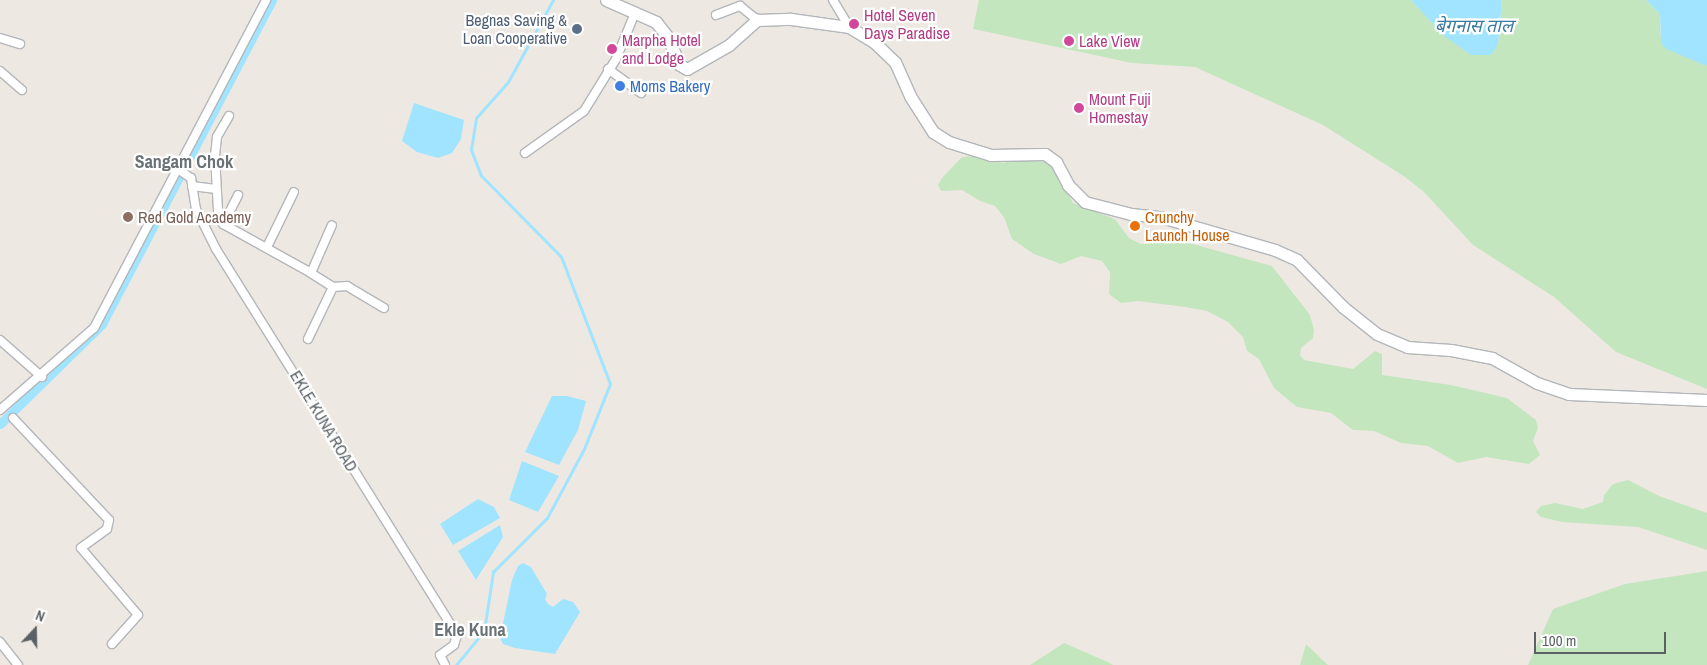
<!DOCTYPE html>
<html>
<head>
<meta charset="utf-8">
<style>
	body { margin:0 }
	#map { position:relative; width:1707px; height:665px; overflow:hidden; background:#ede9e2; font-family:"Archivo Narrow","Noto Sans Devanagari",sans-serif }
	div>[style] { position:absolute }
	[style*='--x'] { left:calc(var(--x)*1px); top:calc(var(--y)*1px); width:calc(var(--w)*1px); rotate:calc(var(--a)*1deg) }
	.green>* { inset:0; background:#c4e6be }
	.water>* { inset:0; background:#a0e4ff }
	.stream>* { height:2.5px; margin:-1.25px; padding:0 1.25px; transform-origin:1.25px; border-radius:1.25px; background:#a0e4ff }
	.canal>* { height:9px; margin:-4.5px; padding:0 4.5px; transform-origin:4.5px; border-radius:4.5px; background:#a0e4ff }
	.roads { filter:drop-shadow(1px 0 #b3b6ba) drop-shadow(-1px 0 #b3b6ba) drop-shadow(0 1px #b3b6ba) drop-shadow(0 -1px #b3b6ba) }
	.street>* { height:8px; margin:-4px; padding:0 4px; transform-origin:4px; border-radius:4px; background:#fff }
	.secondary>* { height:11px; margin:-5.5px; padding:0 5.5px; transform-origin:5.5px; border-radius:5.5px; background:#fff }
	.dots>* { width:14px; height:14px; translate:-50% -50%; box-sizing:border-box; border:2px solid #fff; border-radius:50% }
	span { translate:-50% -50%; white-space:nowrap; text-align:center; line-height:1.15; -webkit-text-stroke:4.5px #fff; paint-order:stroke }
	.hotel-label { font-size:16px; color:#b23c85 }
	.left { translate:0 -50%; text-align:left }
	.service-label { font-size:16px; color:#4e5e75 }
	.right { translate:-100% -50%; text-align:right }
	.shop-label { font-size:16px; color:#366cbe }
	.education-label { font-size:16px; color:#785e54 }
	.food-label { font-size:16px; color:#c56008 }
	.street-label { font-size:16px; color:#5a6063 }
	.water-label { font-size:18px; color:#387ba0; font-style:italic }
	.neighbourhood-label { font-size:18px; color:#6b7275; font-weight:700 }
	.north { position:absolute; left:10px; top:605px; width:50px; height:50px; -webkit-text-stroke:4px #fff; paint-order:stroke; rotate:21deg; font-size:14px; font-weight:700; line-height:20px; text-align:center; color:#5a6063 }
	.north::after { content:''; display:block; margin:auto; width:18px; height:22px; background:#5a6063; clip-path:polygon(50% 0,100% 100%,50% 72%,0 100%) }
	.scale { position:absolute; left:1534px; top:632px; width:132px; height:22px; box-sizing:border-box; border:2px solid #5a6063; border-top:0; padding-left:6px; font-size:15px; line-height:18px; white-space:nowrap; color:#5a6063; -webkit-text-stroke:4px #fff; paint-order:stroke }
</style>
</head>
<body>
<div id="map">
	<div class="green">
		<i style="clip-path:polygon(979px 0,1411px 0,1443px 35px,1498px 44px,1502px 0,1646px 0,1660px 14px,1660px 33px,1707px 66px,1707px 389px,1616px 352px,1554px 297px,1473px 245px,1424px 192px,1405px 177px,1323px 125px,1195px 67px,1132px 63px,973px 29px)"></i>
		<i style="clip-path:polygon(968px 156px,1004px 163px,1016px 157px,1045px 160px,1051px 164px,1073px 203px,1115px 219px,1129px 238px,1141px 244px,1182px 241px,1272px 266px,1310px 315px,1314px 330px,1313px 338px,1301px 348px,1300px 355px,1304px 360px,1353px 369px,1375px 351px,1382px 354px,1382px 375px,1451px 385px,1507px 398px,1536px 420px,1538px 428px,1533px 441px,1540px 455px,1529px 464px,1486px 457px,1458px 463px,1428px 446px,1401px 443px,1374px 431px,1353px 430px,1331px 413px,1297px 407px,1274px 388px,1259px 359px,1247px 351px,1243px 337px,1228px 322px,1207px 311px,1185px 307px,1138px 301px,1121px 303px,1109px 294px,1110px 272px,1102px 261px,1081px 256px,1061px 264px,1034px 254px,1012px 239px,1004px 217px,995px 206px,980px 201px,962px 190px,941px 191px,938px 185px,942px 178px,961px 158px)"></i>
		<i style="clip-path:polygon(1628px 480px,1659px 496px,1707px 513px,1707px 550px,1638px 527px,1562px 522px,1541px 517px,1536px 512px,1541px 506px,1555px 503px,1583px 509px,1597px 504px,1603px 502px,1604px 495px,1613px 484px)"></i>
		<i style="clip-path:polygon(1707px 571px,1707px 665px,1528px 665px,1553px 609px,1625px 584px)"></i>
		<i style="clip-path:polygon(1064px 643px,1110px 663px,1113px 665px,1030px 665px)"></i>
		<i style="clip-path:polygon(1306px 644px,1328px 665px,1300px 665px)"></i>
	</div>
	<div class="water">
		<i style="clip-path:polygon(1411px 0,1502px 0,1498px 44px,1491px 55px,1471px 55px,1443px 35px)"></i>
		<i style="clip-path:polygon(1646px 0,1707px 0,1707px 66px,1666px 49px,1661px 43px,1660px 14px)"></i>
		<i style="clip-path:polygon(414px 103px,464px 120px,461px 139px,452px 153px,438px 158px,417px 152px,402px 141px)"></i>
		<i style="clip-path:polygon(552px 396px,567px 396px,586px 401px,578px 430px,559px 465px,525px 452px)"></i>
		<i style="clip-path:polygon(522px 461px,559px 476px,538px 512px,509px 500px)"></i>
		<i style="clip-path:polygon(478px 499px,494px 507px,500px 518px,453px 545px,440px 524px)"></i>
		<i style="clip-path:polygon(500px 525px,503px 537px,476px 580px,458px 551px)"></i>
		<i style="clip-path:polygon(523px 563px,531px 567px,547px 594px,545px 600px,548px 604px,553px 607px,563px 599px,573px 602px,580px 612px,555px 654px,515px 648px,503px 644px,500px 638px,512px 580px,518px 566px)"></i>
	</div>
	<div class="stream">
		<i style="--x:456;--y:665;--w:44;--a:-50.5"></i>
		<i style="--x:484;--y:631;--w:60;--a:-81.3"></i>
		<i style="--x:493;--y:572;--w:76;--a:-45"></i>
		<i style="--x:547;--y:518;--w:78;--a:-61.8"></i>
		<i style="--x:584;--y:449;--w:70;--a:-68.2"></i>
		<i style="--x:610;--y:384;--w:136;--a:-111.1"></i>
		<i style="--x:561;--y:257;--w:114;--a:-134.6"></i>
		<i style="--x:481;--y:176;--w:28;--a:-111"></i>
		<i style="--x:471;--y:150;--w:32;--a:-81"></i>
		<i style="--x:476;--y:118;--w:48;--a:-48.4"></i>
		<i style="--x:508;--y:82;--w:94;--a:-61.2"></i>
	</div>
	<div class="canal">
		<i style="--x:0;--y:424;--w:143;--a:-44.4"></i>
		<i style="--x:102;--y:324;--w:366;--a:-62.3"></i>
	</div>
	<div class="roads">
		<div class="street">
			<i style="--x:833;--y:0;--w:31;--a:59"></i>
			<i style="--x:716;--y:15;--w:26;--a:-21"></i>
			<i style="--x:740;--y:6;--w:22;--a:39"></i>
			<i style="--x:0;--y:38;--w:21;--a:17"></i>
			<i style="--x:608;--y:69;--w:41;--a:36"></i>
			<i style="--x:0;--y:71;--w:29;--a:41"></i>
			<i style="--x:229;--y:116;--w:24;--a:120"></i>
			<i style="--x:217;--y:137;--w:18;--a:96"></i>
			<i style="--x:215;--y:155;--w:55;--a:86.9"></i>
			<i style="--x:218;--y:210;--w:15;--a:70"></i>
			<i style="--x:223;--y:224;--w:101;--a:29.1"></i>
			<i style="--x:311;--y:273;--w:52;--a:-66.4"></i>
			<i style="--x:525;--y:153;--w:72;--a:-35.4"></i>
			<i style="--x:584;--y:111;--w:61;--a:-58.4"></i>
			<i style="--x:616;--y:59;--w:50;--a:-67.6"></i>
			<i style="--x:178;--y:169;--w:16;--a:35"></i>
			<i style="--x:191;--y:178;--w:31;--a:81"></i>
			<i style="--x:196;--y:209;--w:45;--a:63.4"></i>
			<i style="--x:216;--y:249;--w:455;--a:58"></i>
			<i style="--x:457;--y:635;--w:10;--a:107"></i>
			<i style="--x:454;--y:645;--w:17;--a:144"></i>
			<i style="--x:440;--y:655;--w:11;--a:63"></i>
			<i style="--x:192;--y:186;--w:24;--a:7"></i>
			<i style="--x:221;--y:218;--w:9;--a:-32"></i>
			<i style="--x:229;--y:213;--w:20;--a:-63"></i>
			<i style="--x:267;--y:247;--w:61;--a:-63.9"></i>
			<i style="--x:333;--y:287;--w:14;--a:-4"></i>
			<i style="--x:347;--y:286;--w:43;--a:30.7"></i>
			<i style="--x:308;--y:339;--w:58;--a:-64.3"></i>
			<i style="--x:333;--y:287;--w:26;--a:-148"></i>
			<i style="--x:0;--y:340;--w:56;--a:41.4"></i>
			<i style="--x:0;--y:410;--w:125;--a:-41.1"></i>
			<i style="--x:94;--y:328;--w:370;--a:-62.3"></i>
			<i style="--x:13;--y:418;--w:140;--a:46.7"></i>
			<i style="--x:109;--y:520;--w:9;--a:103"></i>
			<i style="--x:107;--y:529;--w:32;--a:144"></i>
			<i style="--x:81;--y:548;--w:88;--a:49.6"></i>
			<i style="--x:138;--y:615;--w:39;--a:132"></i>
			<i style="--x:0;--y:642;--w:29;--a:52"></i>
		</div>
		<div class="secondary">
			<i style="--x:606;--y:0;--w:55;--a:23.7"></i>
			<i style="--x:656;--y:22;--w:18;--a:52"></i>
			<i style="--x:667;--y:36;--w:32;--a:66"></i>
			<i style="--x:680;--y:65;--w:8;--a:30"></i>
			<i style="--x:687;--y:69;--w:48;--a:-29.7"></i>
			<i style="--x:729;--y:45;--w:38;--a:-42"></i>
			<i style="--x:757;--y:20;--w:34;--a:-2"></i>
			<i style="--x:791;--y:19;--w:59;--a:7.9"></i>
			<i style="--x:849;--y:27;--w:29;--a:31"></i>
			<i style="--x:874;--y:42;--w:29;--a:44"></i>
			<i style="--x:895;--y:62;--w:37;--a:66"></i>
			<i style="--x:910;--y:96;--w:43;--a:57.4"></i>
			<i style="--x:933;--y:132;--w:19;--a:32"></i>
			<i style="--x:949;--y:142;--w:44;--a:17.2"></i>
			<i style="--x:991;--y:155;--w:54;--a:-1.1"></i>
			<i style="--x:1045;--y:154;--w:14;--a:36"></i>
			<i style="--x:1056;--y:162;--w:26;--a:62"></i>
			<i style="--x:1068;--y:185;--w:24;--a:45"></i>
			<i style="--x:1085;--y:202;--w:48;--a:14.6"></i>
			<i style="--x:1131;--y:214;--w:30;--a:6"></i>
			<i style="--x:1161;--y:217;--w:119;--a:16.1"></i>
			<i style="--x:1275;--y:250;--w:24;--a:24"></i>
			<i style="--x:1297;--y:260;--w:66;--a:45.6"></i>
			<i style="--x:1343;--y:307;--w:43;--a:38.5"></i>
			<i style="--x:1377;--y:334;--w:33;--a:23"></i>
			<i style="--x:1407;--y:347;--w:44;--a:3.9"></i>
			<i style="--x:1451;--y:350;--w:42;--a:11"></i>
			<i style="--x:1492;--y:358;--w:51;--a:29.1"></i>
			<i style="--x:1537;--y:383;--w:34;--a:19"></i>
			<i style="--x:1569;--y:394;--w:138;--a:2.5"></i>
		</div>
	</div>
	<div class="dots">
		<i style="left:854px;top:24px;background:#d1479c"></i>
		<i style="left:577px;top:29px;background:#5c6f8a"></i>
		<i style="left:1069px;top:41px;background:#d1479c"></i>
		<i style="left:612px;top:49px;background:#d1479c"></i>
		<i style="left:620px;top:86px;background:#3f7fe0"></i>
		<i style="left:1079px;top:108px;background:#d1479c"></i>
		<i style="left:128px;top:217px;background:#8d6e63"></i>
		<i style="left:1135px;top:226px;background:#e8710a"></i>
	</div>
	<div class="hotel-label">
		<span class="left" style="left:864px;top:24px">Hotel Seven<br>Days Paradise</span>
		<span class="left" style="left:622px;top:49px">Marpha Hotel<br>and Lodge</span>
		<span class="left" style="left:1079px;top:41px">Lake View</span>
		<span class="left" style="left:1089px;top:108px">Mount Fuji<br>Homestay</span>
	</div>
	<div class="service-label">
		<span class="right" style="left:567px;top:29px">Begnas Saving &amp;<br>Loan Cooperative</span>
	</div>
	<div class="shop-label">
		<span class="left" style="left:630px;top:86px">Moms Bakery</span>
	</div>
	<div class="education-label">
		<span class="left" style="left:138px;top:217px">Red Gold Academy</span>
	</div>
	<div class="food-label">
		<span class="left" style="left:1145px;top:226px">Crunchy<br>Launch House</span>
	</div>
	<div class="street-label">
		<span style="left:324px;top:421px;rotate:59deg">EKLE KUNA ROAD</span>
	</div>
	<div class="water-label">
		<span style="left:1474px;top:26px">बेगनास ताल</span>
	</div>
	<div class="neighbourhood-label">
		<span style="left:184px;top:162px">Sangam Chok</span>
		<span style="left:470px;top:630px">Ekle Kuna</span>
	</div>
	<div class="north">N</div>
	<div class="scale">100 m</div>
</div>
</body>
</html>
